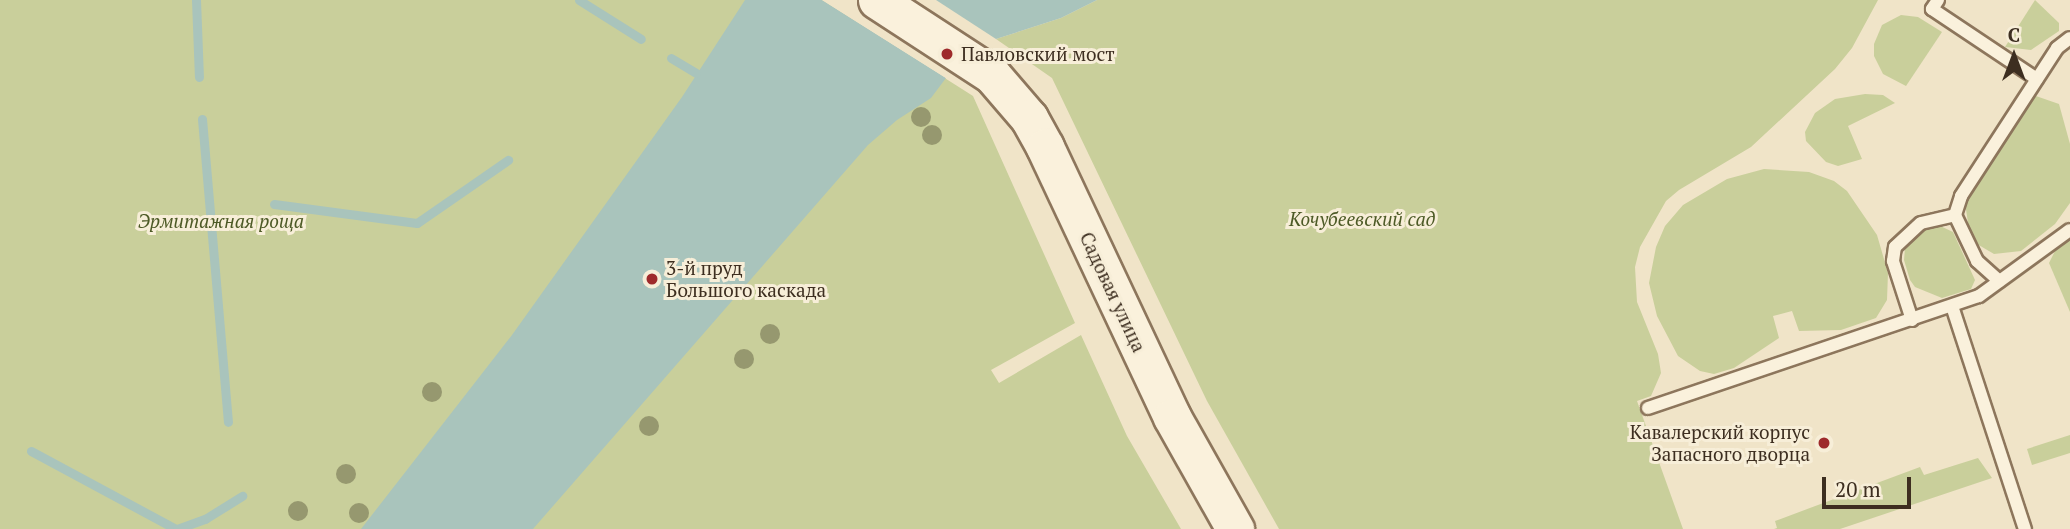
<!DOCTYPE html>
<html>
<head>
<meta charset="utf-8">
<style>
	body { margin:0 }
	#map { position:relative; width:2070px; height:529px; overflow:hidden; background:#f0e4c8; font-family:"PT Serif",serif }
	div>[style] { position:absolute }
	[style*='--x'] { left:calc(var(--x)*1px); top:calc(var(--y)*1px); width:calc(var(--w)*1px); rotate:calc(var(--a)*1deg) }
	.green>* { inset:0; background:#c9cf9b }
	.water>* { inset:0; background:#a9c4bc }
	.pier>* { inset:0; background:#f0e4c8 }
	.stream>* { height:9px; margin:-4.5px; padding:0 4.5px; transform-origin:4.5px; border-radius:4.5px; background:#a9c4bc }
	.roads { filter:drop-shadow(2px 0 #8d765c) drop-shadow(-2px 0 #8d765c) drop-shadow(0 2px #8d765c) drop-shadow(0 -2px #8d765c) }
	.service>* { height:12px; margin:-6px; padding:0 6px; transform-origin:6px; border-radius:6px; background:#faf1dc }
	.secondary>* { height:37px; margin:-18.5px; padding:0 18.5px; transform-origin:18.5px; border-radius:18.5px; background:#faf1dc }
	.trees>* { width:20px; height:20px; margin:-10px; border-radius:50%; background:#96986f }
	.dots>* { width:19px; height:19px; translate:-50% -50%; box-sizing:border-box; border:4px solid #f7eed8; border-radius:50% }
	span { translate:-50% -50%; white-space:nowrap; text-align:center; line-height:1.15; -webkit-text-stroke:6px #f7eed8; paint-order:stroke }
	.poi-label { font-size:19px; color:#3d2e20 }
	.left { translate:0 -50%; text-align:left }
	.right { translate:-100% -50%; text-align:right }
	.park-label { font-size:19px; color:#4d5a26; font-style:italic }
	.street-label { font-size:19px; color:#3d2e20 }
	.north { position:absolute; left:1979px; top:21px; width:70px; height:70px; -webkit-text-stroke:5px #f7eed8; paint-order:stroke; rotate:0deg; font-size:19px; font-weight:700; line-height:28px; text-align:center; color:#3d2e20 }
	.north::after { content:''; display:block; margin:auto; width:24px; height:32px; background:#3d2e20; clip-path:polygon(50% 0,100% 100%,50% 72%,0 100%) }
	.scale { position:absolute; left:1822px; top:477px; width:89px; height:32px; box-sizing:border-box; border:4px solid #3d2e20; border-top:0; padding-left:9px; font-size:21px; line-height:24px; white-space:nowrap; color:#3d2e20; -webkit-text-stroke:5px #f7eed8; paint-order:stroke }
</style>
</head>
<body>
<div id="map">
	<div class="green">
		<i style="clip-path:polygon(0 0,822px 0,973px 96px,1075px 323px,991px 370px,999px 383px,1081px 335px,1127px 436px,1181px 529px,0 529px)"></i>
		<i style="clip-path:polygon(1097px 0,1878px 0,1852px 48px,1835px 69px,1751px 147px,1679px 190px,1666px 201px,1640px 247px,1635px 267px,1637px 302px,1658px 354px,1661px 373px,1651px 396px,1637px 401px,1683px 529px,1279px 529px,1207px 401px,1052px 78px,996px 39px,1061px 18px)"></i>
		<i style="clip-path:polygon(2035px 0,2059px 23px,2059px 31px,2031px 50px,2005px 47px)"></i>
		<i style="clip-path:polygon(1901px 15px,1918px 17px,1942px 32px,1906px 86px,1883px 74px,1874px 56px,1874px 44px,1882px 25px)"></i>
		<i style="clip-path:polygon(1865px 94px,1883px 95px,1895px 103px,1848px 126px,1862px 159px,1838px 166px,1826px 162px,1806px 141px,1805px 132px,1815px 113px,1835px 99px)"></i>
		<i style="clip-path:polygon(2033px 95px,2059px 104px,2070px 144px,2070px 203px,2055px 224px,2021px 251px,1994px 254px,1977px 244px,1970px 236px,1965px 203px)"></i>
		<i style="clip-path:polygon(1764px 169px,1809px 172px,1834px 181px,1847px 191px,1877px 235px,1888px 273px,1887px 300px,1876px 318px,1841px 330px,1799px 331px,1792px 311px,1773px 316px,1779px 338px,1734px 368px,1714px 374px,1700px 371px,1678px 356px,1657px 316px,1649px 283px,1656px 247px,1665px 226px,1683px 205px,1727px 179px)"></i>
		<i style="clip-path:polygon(1936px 224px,1953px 232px,1975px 280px,1971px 289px,1942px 298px,1915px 287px,1910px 280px,1904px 260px,1905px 248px,1911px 238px,1918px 231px)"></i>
		<i style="clip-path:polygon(2070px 237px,2070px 312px,2049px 263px,2057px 247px)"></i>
		<i style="clip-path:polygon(2070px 435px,2070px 453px,2032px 465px,2027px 449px)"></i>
		<i style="clip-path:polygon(1978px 458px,1992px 478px,1840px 529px,1774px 529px,1777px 528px,1775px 521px,1920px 467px,1924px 475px)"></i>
	</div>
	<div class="water">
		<i style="clip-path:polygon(745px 0,822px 0,946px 78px,931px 98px,897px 120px,868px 145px,533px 529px,361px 529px,512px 335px,682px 97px)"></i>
		<i style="clip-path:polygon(936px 0,1097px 0,1061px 18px,996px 39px)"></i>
	</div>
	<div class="pier">
		<i style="clip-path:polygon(822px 0,829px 0,854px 16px,948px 75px,949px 80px)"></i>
	</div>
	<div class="stream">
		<i style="--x:196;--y:0;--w:77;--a:87.8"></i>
		<i style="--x:579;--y:0;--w:73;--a:32.2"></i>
		<i style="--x:671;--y:58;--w:29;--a:31"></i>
		<i style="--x:202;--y:119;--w:304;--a:85.1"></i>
		<i style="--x:274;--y:204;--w:144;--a:7.6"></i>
		<i style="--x:417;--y:223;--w:111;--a:-34.7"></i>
		<i style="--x:31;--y:451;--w:165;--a:28.3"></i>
		<i style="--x:177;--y:529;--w:30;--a:-20"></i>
		<i style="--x:205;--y:519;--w:44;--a:-31.9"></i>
	</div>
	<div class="roads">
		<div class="service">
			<i style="--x:1938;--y:0;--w:11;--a:124"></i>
			<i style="--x:1932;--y:9;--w:126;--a:33.7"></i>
			<i style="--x:1955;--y:215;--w:20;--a:-72"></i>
			<i style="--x:1961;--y:196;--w:176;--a:-57"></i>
			<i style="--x:2057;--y:48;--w:16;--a:-38"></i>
			<i style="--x:1952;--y:306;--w:235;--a:71.9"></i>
			<i style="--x:1912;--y:320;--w:62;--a:-107.9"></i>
			<i style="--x:1893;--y:261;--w:14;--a:-82"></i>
			<i style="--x:1895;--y:247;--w:35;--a:-43"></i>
			<i style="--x:1921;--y:223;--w:35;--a:-13"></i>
			<i style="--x:1955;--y:215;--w:51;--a:64.4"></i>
			<i style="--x:1977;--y:261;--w:30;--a:42"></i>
			<i style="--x:1648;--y:408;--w:349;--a:-18.7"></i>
			<i style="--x:1979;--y:296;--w:112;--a:-36"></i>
		</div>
		<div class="secondary">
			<i style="--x:877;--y:0;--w:137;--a:33.1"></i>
			<i style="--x:992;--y:75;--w:57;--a:49.3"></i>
			<i style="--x:1029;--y:118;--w:33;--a:61"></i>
			<i style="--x:1045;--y:147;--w:298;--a:64.8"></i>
			<i style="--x:1172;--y:417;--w:129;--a:60.6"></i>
		</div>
	</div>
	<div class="trees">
		<i style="left:921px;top:117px"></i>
		<i style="left:932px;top:135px"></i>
		<i style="left:770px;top:334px"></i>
		<i style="left:744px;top:359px"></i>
		<i style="left:432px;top:392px"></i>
		<i style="left:649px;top:426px"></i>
		<i style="left:346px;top:474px"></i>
		<i style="left:298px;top:511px"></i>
		<i style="left:359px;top:513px"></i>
	</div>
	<div class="dots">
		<i style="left:947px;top:54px;background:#9e2a2b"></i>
		<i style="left:652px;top:279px;background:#9e2a2b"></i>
		<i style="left:1824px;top:443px;background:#9e2a2b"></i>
	</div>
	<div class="poi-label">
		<span class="left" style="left:961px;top:54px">Павловский мост</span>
		<span class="left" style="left:666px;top:279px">3-й пруд<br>Большого каскада</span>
		<span class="right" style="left:1810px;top:443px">Кавалерский корпус<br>Запасного дворца</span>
	</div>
	<div class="park-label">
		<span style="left:1362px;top:219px">Кочубеевский сад</span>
		<span style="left:221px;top:221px">Эрмитажная роща</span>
	</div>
	<div class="street-label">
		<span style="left:1113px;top:292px;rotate:65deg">Садовая улица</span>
	</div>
	<div class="north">С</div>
	<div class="scale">20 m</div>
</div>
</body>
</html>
